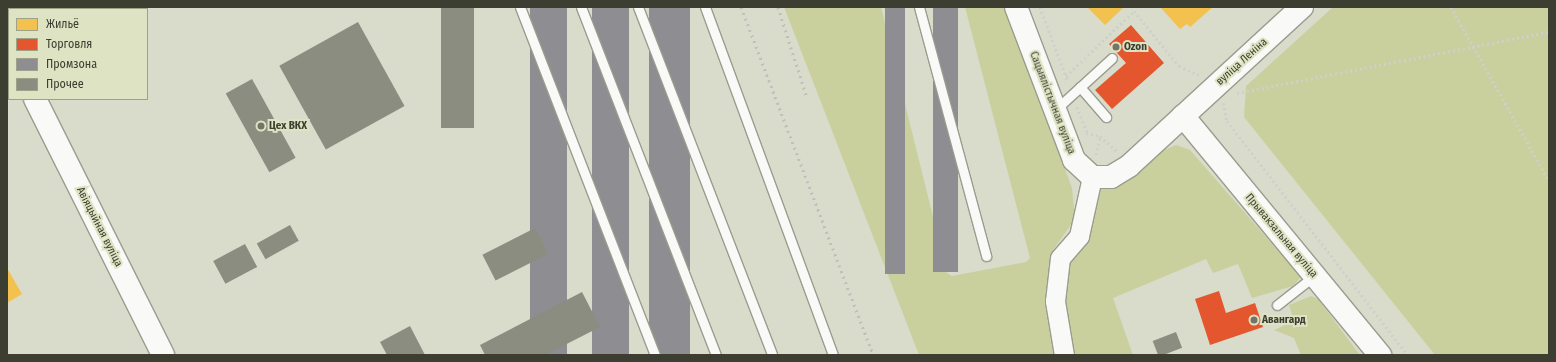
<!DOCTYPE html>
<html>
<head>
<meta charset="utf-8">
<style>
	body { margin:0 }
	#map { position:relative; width:1556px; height:362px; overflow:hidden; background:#d9dccb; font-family:"Fira Sans Condensed",sans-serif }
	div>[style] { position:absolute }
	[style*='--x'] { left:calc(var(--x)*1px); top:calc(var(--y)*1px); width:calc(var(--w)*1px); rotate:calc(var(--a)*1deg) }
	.green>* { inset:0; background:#c9d09e }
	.homes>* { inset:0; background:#f2c14e }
	.shops>* { inset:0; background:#e4572e }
	.industry>* { inset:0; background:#8d8d92; transform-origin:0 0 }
	.building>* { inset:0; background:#8a8d7f; transform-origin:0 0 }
	.path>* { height:2.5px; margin-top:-1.25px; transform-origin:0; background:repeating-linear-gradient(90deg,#cfd0cb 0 2px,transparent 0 5px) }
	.roads { filter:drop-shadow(1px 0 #9a9c8e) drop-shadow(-1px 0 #9a9c8e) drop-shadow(0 1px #9a9c8e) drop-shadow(0 -1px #9a9c8e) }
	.lane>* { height:9px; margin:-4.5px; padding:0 4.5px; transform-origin:4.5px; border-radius:4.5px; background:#f9faf7 }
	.street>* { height:19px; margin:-9.5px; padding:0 9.5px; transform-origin:9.5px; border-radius:9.5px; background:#f9faf7 }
	.secondary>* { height:22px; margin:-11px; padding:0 11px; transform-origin:11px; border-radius:11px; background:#f9faf7 }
	.rail>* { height:3px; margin-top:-1.5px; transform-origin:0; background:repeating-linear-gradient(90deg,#bfbfbb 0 2px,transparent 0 6px) }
	.dots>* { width:11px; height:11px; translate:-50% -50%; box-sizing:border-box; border:2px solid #dee4c3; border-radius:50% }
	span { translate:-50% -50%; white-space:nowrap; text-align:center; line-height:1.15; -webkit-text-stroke:4px #dee4c3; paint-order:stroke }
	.poi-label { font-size:11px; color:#3c3e31; font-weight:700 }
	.left { translate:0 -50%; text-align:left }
	.street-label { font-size:11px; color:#3c3e31 }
	.frame { position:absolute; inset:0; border:8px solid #3c3e31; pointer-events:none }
	.legend { position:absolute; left:8px; top:8px; width:140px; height:92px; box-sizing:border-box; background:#dee4c3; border:1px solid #9da289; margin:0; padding:5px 7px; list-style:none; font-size:12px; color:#3c3e31 }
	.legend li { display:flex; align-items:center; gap:8px; height:20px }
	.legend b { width:20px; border:1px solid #9da289 }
</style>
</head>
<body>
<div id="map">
	<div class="green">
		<i style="clip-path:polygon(784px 7px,881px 7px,947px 273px,952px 276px,1026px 262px,1030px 258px,965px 7px,1006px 7px,1072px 188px,1075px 219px,1053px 250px,1051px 319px,1058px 355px,919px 355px)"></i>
		<i style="clip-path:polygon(1333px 7px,1549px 7px,1549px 355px,1435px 355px,1244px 117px,1246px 86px)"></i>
		<i style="clip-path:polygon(1176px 145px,1190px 150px,1301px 277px,1293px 286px,1252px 298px,1238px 264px,1213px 273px,1206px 259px,1113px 298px,1133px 355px,1072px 355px,1065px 307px,1065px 268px,1097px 187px,1153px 155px)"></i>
		<i style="clip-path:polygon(1311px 296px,1318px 299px,1360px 355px,1301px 355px,1294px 338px,1274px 330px,1294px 321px,1289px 305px)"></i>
	</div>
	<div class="homes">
		<i style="clip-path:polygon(1087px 7px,1124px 7px,1105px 25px)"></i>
		<i style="clip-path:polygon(1160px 7px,1213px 7px,1190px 27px,1187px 24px,1180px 29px)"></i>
		<i style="clip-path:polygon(7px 268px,22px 294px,7px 303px)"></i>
	</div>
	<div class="shops">
		<i style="clip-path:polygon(1131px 25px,1164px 63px,1112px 109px,1095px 90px,1126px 63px,1109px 44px)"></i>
		<i style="clip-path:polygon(1219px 291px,1226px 313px,1255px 303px,1263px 327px,1210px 345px,1195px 299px)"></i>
	</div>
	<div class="industry">
		<i style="left:530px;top:7px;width:37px;height:372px"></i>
		<i style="left:592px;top:7px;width:37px;height:373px"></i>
		<i style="left:649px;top:7px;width:41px;height:373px"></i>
		<i style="left:885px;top:7px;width:20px;height:267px"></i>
		<i style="left:933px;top:7px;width:25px;height:265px"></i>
	</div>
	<div class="building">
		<i style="left:441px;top:7px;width:33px;height:121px"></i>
		<i style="left:358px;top:22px;width:96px;height:90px;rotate:61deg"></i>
		<i style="left:252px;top:79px;width:90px;height:30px;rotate:61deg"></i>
		<i style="left:290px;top:225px;width:18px;height:38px;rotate:61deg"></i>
		<i style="left:535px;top:228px;width:29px;height:59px;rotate:63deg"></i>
		<i style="left:245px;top:244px;width:26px;height:36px;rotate:62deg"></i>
		<i style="clip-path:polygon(582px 292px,600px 327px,545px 355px,485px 355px,480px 345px)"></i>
		<i style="clip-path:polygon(410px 326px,425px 355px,387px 355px,380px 342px)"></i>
		<i style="left:1176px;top:332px;width:17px;height:25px;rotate:69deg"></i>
	</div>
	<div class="path">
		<i style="--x:1040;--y:7;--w:79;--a:69.3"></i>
		<i style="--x:1451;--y:7;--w:200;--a:60.6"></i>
		<i style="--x:1066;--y:76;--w:94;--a:-43.7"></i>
		<i style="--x:1134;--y:11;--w:71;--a:50.7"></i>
		<i style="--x:1179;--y:66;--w:23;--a:25"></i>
		<i style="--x:1237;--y:93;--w:318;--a:-11.1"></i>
		<i style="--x:1224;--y:103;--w:18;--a:81"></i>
		<i style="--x:1227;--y:121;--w:296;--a:52.3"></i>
		<i style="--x:1077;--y:107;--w:27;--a:68"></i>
		<i style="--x:1086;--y:133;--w:14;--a:12"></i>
		<i style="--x:1100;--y:136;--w:24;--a:42"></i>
		<i style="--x:1096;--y:155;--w:19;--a:-78"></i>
	</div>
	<div class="roads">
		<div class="lane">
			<i style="--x:520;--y:7;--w:373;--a:68.8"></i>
			<i style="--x:581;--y:7;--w:373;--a:68.8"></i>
			<i style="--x:638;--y:7;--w:373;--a:68.9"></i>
			<i style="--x:705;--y:7;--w:371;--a:69.8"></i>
			<i style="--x:919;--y:7;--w:258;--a:74.9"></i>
			<i style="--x:1080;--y:87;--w:40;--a:49"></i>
			<i style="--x:1055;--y:110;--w:77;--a:-42.4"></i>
			<i style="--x:1277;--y:305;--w:47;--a:-38.1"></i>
		</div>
		<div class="street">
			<i style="--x:1064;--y:355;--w:55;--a:-99.5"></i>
			<i style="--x:1055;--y:301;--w:43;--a:-83.4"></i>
			<i style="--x:1060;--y:258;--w:29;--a:-49"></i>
			<i style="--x:1079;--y:236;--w:60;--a:-77.6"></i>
		</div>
		<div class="secondary">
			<i style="--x:1016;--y:7;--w:164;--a:69.2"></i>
			<i style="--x:1074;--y:160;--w:25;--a:43"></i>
			<i style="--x:1092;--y:177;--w:19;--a:0"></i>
			<i style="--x:1111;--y:177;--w:21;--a:-31"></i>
			<i style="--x:1129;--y:166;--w:235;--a:-42.6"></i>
			<i style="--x:7;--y:44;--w:4;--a:63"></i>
			<i style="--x:35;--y:99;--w:286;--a:63.4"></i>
			<i style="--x:1183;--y:116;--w:310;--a:50.5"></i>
		</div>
	</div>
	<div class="rail">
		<i style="--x:741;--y:7;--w:372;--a:69.2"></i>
		<i style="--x:778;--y:7;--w:96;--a:72.3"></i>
	</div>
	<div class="dots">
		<i style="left:1116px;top:47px;background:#737567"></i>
		<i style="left:261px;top:126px;background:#737567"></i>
		<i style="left:1254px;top:320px;background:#737567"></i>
	</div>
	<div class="poi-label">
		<span class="left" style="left:1124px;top:47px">Ozon</span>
		<span class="left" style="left:269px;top:126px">Цех ВКХ</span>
		<span class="left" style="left:1262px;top:320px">Авангард</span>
	</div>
	<div class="street-label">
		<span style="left:1242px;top:62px;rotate:-42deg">вуліца Леніна</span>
		<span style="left:1052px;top:103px;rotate:69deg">Сацыялістычная вуліца</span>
		<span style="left:99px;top:227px;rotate:63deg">Авіяцыйная вуліца</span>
		<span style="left:1281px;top:236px;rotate:50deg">Прывакзальная вуліца</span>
	</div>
	<div class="frame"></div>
	<ul class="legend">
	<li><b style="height:11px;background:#f2c14e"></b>Жильё</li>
	<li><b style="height:11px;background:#e4572e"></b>Торговля</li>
	<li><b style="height:11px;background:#8d8d92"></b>Промзона</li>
	<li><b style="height:11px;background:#8a8d7f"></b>Прочее</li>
	</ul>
</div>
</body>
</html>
